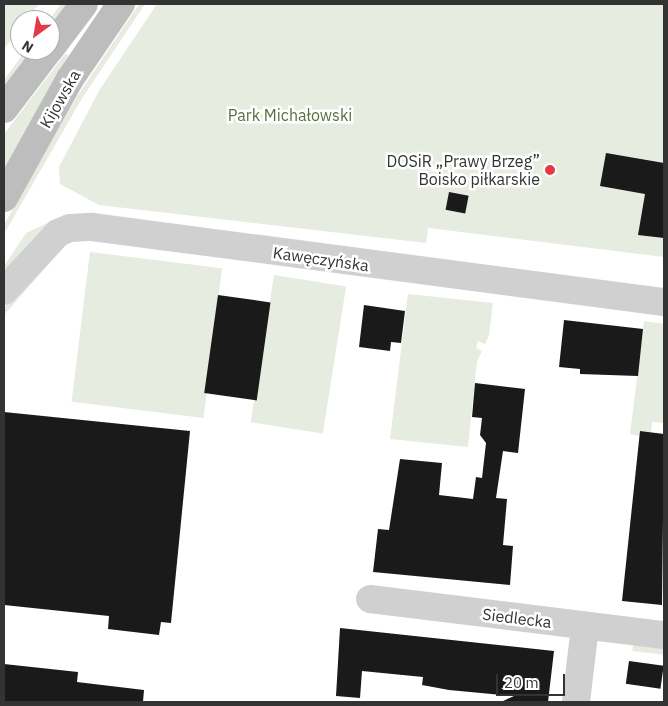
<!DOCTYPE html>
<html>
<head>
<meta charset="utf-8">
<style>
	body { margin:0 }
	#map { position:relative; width:668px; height:706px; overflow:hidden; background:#fff; font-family:"IBM Plex Sans",sans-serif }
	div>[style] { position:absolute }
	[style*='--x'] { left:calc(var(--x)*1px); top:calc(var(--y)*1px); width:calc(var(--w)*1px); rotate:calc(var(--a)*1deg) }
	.green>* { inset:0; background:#e6ecdf; transform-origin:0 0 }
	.building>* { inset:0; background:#1a1a1a; transform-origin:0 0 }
	.street>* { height:28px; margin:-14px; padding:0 14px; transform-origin:14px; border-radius:14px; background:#d0d0d0 }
	.secondary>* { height:28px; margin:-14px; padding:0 14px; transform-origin:14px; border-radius:14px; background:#bdbdbd }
	.dots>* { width:14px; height:14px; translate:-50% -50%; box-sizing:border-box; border:2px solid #fff; border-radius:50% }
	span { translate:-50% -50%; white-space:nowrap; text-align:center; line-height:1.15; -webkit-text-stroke:5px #fff; paint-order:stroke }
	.street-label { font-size:16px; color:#333 }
	.park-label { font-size:16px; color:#56703f }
	.poi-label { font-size:16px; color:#333 }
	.right { translate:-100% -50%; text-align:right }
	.frame { position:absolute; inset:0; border:5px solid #333; pointer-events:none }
	.north { position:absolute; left:10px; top:10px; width:50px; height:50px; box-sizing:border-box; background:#fff; border:1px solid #adadad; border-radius:50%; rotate:212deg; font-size:14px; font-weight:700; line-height:20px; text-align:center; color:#333 }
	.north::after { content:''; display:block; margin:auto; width:18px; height:22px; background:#e63946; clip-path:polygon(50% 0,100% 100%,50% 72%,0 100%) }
	.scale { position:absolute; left:496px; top:674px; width:69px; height:22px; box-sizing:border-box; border:2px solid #333; border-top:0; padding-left:6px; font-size:15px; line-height:18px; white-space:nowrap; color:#333; -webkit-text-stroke:4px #fff; paint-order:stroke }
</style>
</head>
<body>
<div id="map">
	<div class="green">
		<i style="clip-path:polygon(4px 4px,39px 4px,26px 20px,20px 20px,20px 28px,4px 49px)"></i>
		<i style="clip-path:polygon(61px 4px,69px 4px,50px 28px,49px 20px)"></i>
		<i style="clip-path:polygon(139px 4px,145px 4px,81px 100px,4px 234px,4px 225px,76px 98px)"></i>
		<i style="clip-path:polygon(157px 4px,664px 4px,664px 257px,428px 228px,426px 243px,99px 205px,60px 184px,59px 167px,100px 89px)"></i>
		<i style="clip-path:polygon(26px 50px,33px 50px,4px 88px,4px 80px)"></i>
		<i style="clip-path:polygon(65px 54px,69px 55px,4px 170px,4px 134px)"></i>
		<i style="clip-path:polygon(56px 219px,7px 273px,4px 271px,4px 266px,26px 233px)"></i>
		<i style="clip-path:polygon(63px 248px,4px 315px,4px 308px,49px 255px)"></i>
		<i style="left:90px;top:252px;width:133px;height:151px;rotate:7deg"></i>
		<i style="left:274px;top:275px;width:73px;height:149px;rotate:9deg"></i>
		<i style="clip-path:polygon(408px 294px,493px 303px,489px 335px,485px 344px,478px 341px,476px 348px,482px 351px,477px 361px,468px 447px,390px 439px)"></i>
		<i style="clip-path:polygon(644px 321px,664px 324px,664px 423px,652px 422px,651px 432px,641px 431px,640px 436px,630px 434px)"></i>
		<i style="left:633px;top:645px;width:31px;height:6px;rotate:7deg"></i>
	</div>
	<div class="building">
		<i style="clip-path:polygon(606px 153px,664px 163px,664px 238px,638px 235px,645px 194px,600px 186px)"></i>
		<i style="left:449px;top:192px;width:20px;height:18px;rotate:11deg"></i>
		<i style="left:218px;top:295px;width:53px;height:99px;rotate:8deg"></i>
		<i style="clip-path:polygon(364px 305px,405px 311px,401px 343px,391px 342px,390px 351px,359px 347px)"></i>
		<i style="clip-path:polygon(564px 320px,643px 329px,638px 376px,580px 374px,580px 369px,559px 367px)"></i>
		<i style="clip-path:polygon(475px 383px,525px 389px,518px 453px,503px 451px,496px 498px,507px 499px,503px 545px,513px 546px,510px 585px,373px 572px,378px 529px,389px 530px,400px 459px,442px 463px,439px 495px,473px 499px,476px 477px,482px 478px,486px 443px,480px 435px,482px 418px,472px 417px)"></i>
		<i style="clip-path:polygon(4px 412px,190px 431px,171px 623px,161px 622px,159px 635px,108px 629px,109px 616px,4px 605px)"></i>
		<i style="clip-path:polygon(640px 431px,664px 434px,662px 605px,622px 601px)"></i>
		<i style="clip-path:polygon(340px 628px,554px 651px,548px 702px,501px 702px,514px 696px,449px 690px,422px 685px,423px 677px,362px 671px,360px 698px,336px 696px)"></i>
		<i style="left:629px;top:661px;width:35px;height:23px;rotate:8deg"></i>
		<i style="clip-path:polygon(4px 664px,78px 672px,77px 682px,144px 690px,143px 702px,4px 702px)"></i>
	</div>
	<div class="street">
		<i style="--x:4;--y:291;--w:79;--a:-47"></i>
		<i style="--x:58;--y:233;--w:13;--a:-23"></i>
		<i style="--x:70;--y:228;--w:22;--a:-3"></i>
		<i style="--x:92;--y:227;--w:577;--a:7.47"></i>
		<i style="--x:370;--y:599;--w:296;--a:7"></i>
		<i style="--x:576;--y:702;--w:77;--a:-83.2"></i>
	</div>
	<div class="secondary">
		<i style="--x:50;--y:49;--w:56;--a:-52.9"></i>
		<i style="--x:4;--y:109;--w:74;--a:-52.7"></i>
		<i style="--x:4;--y:198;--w:136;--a:-61"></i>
		<i style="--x:70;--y:79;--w:91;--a:-55.8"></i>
	</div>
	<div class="dots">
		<i style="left:550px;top:170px;background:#e63946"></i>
	</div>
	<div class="street-label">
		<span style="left:60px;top:99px;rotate:-60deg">Kijowska</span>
		<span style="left:321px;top:259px;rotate:8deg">Kawęczyńska</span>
		<span style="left:517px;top:618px;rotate:7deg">Siedlecka</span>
	</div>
	<div class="park-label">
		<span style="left:290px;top:115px">Park Michałowski</span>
	</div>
	<div class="poi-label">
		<span class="right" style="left:540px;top:170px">DOSiR „Prawy Brzeg”<br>Boisko piłkarskie</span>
	</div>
	<div class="frame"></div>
	<div class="north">N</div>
	<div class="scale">20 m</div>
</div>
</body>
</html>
